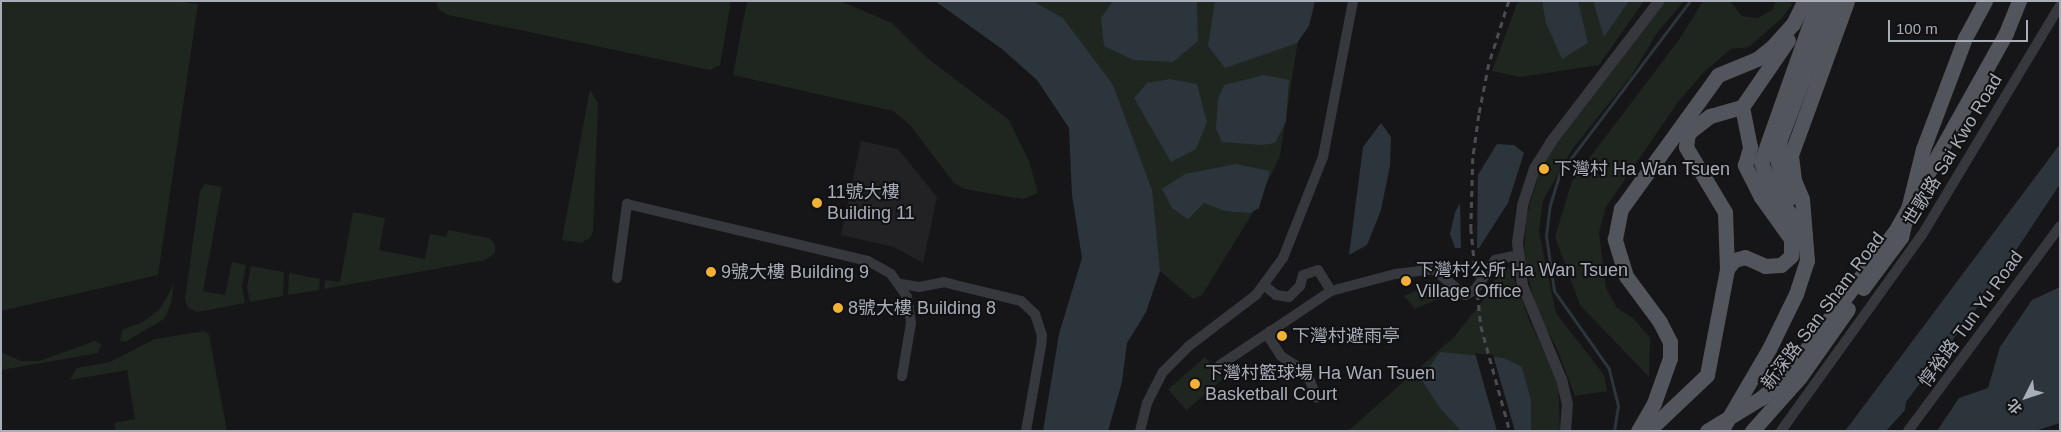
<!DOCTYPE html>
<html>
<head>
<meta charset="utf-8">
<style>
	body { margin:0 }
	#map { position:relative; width:2061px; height:432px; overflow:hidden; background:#161618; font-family:Arial,"Noto Sans SC",sans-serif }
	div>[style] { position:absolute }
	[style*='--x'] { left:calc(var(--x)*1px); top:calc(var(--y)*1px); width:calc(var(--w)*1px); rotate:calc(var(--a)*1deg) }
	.built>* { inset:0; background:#222225 }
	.green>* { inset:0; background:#1e261f; transform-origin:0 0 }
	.water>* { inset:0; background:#2c353c }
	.pier>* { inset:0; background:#161618 }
	.stream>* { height:2.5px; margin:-1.25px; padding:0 1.25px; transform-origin:1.25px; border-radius:1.25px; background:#2c353c }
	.minor>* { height:10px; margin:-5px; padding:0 5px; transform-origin:5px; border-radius:5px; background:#37383d }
	.tertiary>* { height:11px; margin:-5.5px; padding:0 5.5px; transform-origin:5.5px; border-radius:5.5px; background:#37383d }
	.primary>* { height:15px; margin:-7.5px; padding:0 7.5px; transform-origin:7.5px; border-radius:7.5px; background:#53555c }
	.rail>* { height:2.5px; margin-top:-1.25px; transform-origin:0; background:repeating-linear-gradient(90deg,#4a4c52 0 6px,transparent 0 11px) }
	.primary-bridge>* { height:15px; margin:-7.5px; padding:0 7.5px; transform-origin:7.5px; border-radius:7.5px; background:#53555c }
	.dots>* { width:14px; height:14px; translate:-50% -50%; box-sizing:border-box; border:2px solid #111113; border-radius:50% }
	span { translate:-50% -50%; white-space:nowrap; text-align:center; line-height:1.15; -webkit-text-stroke:4px #111113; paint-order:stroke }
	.street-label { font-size:18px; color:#a8adb8 }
	.poi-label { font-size:18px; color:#a8adb8 }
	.left { translate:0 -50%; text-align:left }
	.frame { position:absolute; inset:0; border:2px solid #a8adb8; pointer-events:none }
	.north { position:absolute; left:2001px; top:372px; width:50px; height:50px; -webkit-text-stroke:4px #111113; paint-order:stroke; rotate:229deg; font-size:14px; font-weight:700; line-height:20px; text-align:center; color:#a8adb8 }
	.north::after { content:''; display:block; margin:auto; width:18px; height:22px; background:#a8adb8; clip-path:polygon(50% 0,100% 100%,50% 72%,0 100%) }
	.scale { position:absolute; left:1888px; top:20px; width:140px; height:22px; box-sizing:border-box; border:2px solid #a8adb8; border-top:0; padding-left:6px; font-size:15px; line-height:18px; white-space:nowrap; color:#a8adb8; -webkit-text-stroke:4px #111113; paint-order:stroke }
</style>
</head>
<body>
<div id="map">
	<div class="built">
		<i style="clip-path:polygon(861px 141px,898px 149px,937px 197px,923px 263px,894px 247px,841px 235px)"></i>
	</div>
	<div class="green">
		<i style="clip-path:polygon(1px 1px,173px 1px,198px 4px,158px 275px,1px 311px)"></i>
		<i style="clip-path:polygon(435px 1px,731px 1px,720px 65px,710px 70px,448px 15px,439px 10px)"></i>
		<i style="clip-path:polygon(747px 1px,840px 1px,892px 23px,926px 57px,1009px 120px,1029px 161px,1038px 193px,1023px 199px,965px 189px,954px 183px,910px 125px,893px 111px,733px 75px)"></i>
		<i style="clip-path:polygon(1033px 1px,1304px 1px,1280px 156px,1254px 211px,1202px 295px,1193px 299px,1160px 271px,1150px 185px,1056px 14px)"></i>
		<i style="clip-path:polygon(1518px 1px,1644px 1px,1599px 65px,1520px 77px,1492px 71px)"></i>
		<i style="clip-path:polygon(1666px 1px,1684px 1px,1657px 33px,1631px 76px,1573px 148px,1543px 200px,1539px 232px,1556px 313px,1604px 375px,1607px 391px,1575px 396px,1556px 346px,1538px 315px,1524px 261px,1526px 218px,1539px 173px,1557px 140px)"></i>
		<i style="clip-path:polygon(1703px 1px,1730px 1px,1742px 16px,1758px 18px,1772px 10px,1776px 1px,1793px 3px,1783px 17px,1749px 47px,1731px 49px,1703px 73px,1678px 102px,1606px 207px,1599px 232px,1606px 288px,1617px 308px,1633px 318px,1650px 338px,1649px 377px,1580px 305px,1555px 237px,1572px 181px,1681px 37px)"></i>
		<i style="clip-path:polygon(590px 89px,598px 104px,593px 232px,590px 238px,581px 243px,562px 240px)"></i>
		<i style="clip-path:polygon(205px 184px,222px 187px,203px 291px,225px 295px,232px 262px,246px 265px,242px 286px,245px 303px,197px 312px,188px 308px,185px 300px,200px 191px)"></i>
		<i style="clip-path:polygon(353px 212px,385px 218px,379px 250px,425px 259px,430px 234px,446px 237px,448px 230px,489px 238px,495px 244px,495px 253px,485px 260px,324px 289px,325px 280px,340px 282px)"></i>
		<i style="clip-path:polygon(1500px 264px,1511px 270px,1529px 319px,1558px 383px,1560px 431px,1348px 431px,1454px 337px,1489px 293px)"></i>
		<i style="clip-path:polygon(251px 266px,284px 272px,283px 296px,250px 302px,247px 287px)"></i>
		<i style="clip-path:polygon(289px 273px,320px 279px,319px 290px,288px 295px)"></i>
		<i style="clip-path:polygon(1435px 282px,1445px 296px,1415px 309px,1404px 296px)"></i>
		<i style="clip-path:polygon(174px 284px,171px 304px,164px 319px,125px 342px,120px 341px,122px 330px,143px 322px,160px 309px)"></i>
		<i style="clip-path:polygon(205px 331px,209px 335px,227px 431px,116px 431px,114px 423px,135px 419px,127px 370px,70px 380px,77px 368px,110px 362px,155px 339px)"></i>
		<i style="clip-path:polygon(95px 341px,101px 344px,98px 353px,1px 370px,1px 352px,21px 361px,39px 361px)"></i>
		<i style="left:1205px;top:357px;width:28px;height:49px;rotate:49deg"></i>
	</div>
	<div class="water">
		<i style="clip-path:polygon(935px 1px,1033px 1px,1063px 18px,1113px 85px,1152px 190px,1160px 271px,1146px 312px,1127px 343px,1122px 382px,1108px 431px,1043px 431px,1059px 334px,1082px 258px,1072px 195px,1069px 128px,1037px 80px,1002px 49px)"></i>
		<i style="clip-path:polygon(1113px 1px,1197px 1px,1198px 41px,1173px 62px,1133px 60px,1104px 46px,1101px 18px)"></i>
		<i style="clip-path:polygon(1215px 1px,1315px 1px,1309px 26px,1297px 43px,1225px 68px,1208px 46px)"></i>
		<i style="clip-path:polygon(1542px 1px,1578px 1px,1588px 43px,1562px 59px,1546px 23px)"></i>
		<i style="clip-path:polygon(1594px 1px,1629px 1px,1604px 37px,1594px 4px)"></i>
		<i style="clip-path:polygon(1264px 75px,1289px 80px,1286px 121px,1275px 143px,1262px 145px,1222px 142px,1216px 129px,1218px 99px,1224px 85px)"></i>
		<i style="clip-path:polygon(1170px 79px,1197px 84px,1207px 122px,1196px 149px,1171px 162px,1134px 98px,1147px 83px)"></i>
		<i style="clip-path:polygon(1381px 123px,1391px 137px,1390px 166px,1381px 210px,1367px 245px,1349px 255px,1363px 147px)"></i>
		<i style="clip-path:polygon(1497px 144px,1514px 145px,1524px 153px,1508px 203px,1479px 248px,1455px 248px,1450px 234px,1455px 212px)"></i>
		<i style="clip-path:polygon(2060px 144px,2060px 184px,1985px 297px,1906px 402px,1905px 410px,1886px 431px,1845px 431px)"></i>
		<i style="clip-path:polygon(1236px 164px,1270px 171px,1259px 208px,1250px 213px,1225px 211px,1204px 203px,1188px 219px,1172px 208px,1162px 189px,1185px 174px)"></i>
		<i style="clip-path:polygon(2060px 287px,2060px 423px,2035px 431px,1937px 431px,1959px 398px,1988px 388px,2000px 347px,2032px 300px)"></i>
		<i style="clip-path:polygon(1440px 352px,1504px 358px,1522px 367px,1531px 400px,1531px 431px,1461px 431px,1440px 408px,1421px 379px)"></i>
	</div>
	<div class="pier">
		<i style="clip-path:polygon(1478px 170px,1477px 250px,1461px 250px,1460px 199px)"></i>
		<i style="clip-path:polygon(1475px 353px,1493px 355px,1515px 431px,1497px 431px)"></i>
	</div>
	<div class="stream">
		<i style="--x:1614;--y:431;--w:25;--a:-81"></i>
		<i style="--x:1618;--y:406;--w:38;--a:-104"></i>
		<i style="--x:1609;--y:369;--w:95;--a:-125.2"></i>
		<i style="--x:1554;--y:291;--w:56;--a:-98.3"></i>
		<i style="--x:1546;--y:236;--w:31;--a:-83"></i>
		<i style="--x:1550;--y:205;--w:31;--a:-73"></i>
		<i style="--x:1559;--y:175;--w:22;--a:-54"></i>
		<i style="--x:1572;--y:157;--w:196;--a:-52.9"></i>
	</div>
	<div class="minor">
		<i style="--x:617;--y:278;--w:75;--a:-82.3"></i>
		<i style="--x:627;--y:204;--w:248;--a:13.3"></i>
		<i style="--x:868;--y:261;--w:26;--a:29"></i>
		<i style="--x:891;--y:274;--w:28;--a:55"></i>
		<i style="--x:907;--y:297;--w:26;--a:81"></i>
		<i style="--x:911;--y:323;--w:54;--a:99.6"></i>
		<i style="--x:901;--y:284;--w:18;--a:9"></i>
		<i style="--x:919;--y:287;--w:25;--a:-11"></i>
		<i style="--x:944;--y:282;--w:11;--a:15"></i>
		<i style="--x:955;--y:285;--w:68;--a:13.6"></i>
		<i style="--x:1021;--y:301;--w:19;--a:43"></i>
		<i style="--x:1035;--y:314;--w:22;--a:72"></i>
		<i style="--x:1042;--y:335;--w:11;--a:95"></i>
		<i style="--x:1041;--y:346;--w:86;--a:100"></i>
		<i style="--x:1265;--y:286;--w:14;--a:39"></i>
		<i style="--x:1276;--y:295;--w:13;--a:9"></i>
		<i style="--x:1289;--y:297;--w:16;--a:-45"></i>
		<i style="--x:1300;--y:286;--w:11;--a:-75"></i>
		<i style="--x:1303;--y:275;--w:16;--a:-18"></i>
		<i style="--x:1318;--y:270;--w:25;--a:58"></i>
		<i style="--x:1270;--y:331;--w:8;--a:90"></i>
		<i style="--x:1270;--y:339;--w:20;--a:57"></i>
		<i style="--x:1281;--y:356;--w:17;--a:33"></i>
		<i style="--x:1295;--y:365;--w:22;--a:47"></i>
		<i style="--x:1310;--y:381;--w:18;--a:68"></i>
		<i style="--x:1220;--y:365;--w:133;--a:-33.7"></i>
		<i style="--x:1331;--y:291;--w:66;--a:-14.9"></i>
		<i style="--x:1395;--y:274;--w:38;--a:-7"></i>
		<i style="--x:1433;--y:269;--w:41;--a:39.1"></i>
		<i style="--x:1465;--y:295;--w:11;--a:-27"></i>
		<i style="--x:1475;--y:290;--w:36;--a:-56"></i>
		<i style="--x:1495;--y:260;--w:24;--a:-12"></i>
		<i style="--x:1140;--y:431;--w:29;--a:-76"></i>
		<i style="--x:1147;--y:403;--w:35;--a:-63"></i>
		<i style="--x:1163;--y:372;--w:37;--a:-45"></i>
		<i style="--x:1189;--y:346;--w:84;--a:-37.3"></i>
		<i style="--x:1256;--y:295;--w:46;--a:-53.9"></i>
		<i style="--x:1283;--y:258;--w:109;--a:-68.4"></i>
		<i style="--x:1323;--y:157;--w:159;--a:-79.1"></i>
		<i style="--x:1781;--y:431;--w:241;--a:-54.3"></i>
		<i style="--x:1922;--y:235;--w:268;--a:-59"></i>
		<i style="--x:1908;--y:431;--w:255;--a:-53.4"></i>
	</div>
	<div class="tertiary">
		<i style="--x:1565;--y:431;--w:27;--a:-86"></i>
		<i style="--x:1567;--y:404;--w:26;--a:-103"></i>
		<i style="--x:1561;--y:379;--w:102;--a:-112.5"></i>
		<i style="--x:1522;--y:285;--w:43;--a:-96.6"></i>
		<i style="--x:1517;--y:242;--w:37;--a:-82"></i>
		<i style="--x:1522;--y:205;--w:39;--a:-72"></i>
		<i style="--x:1534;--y:168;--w:31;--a:-58"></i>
		<i style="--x:1550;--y:142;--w:178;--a:-52.5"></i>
	</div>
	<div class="primary">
		<i style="--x:1923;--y:149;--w:119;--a:-69.3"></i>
		<i style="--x:1965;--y:38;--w:42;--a:-61.6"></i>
		<i style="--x:1792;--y:197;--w:26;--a:-118"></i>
		<i style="--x:1780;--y:174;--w:15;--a:-101"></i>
		<i style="--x:1777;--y:159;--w:20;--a:-81"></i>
		<i style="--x:1780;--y:139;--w:148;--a:-69"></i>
		<i style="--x:1805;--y:235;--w:64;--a:-125.4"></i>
		<i style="--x:1768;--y:183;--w:22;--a:-108"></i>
		<i style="--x:1761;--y:162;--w:171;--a:-70.5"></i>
		<i style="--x:1727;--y:269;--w:11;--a:-52"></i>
		<i style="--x:1734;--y:260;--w:11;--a:-15"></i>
		<i style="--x:1745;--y:257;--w:22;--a:24"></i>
		<i style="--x:1765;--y:266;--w:16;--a:-4"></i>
		<i style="--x:1781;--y:265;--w:13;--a:-42"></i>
		<i style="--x:1791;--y:256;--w:17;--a:-90"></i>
		<i style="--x:1791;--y:239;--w:52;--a:-125.5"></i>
		<i style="--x:1761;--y:197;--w:36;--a:-117"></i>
		<i style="--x:1745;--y:165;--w:19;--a:-74"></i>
		<i style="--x:1750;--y:147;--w:41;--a:-101.3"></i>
		<i style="--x:1742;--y:107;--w:81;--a:-55.5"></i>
		<i style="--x:1769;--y:349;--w:61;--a:-63.9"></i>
		<i style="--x:1796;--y:294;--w:35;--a:-72"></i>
		<i style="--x:1807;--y:261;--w:62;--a:-94.6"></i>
		<i style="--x:1802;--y:199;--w:21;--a:-113"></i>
		<i style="--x:1794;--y:180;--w:25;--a:-97"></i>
		<i style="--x:1791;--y:155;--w:164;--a:-70"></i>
		<i style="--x:1638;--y:431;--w:32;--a:-60"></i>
		<i style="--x:1654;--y:403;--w:48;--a:-70.4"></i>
		<i style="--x:1670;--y:358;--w:16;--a:-90"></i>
		<i style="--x:1670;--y:342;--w:22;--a:-117"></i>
		<i style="--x:1660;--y:322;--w:57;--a:-126.5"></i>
		<i style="--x:1626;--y:276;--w:39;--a:-107"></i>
		<i style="--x:1615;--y:239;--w:31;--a:-79"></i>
		<i style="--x:1621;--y:209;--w:165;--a:-54.1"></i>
		<i style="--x:1718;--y:75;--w:42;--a:-22.3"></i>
		<i style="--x:1757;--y:59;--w:19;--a:-39"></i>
		<i style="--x:1772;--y:47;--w:31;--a:-48"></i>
		<i style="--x:1793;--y:24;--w:25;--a:-64"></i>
		<i style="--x:1648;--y:431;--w:81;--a:-43.5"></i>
		<i style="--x:1707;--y:375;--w:108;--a:-79.3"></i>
		<i style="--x:1727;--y:269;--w:57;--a:-92"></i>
		<i style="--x:1725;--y:212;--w:76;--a:-121"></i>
		<i style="--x:1686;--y:147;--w:14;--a:-82"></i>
		<i style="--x:1688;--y:133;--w:28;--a:-38"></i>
		<i style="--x:1710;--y:116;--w:33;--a:-16"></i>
		<i style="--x:1707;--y:431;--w:63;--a:-31.4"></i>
		<i style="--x:1761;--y:398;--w:33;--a:-41"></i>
		<i style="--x:1786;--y:376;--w:183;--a:-53"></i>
		<i style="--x:1896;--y:230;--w:226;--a:-60.8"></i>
		<i style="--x:2006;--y:33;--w:35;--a:-68"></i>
		<i style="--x:1752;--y:431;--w:72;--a:-48.4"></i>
		<i style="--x:1800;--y:377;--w:83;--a:-54.8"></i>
	</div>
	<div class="rail">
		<i style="--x:1509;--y:1;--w:66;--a:107.6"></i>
		<i style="--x:1489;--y:64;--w:52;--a:101.1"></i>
		<i style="--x:1479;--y:115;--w:43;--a:97.9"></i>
		<i style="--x:1473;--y:158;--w:70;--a:91.6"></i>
		<i style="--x:1471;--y:228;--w:99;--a:84.2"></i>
		<i style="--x:1481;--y:326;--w:109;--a:74.6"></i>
	</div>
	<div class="primary-bridge">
		<i style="--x:1863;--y:288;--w:64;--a:-53.3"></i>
		<i style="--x:1901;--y:237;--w:91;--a:-76"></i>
		<i style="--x:1721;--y:431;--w:95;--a:-59.7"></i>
	</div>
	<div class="dots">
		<i style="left:1544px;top:169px;background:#f2b134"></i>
		<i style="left:817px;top:203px;background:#f2b134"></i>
		<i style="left:711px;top:272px;background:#f2b134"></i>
		<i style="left:1406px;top:281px;background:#f2b134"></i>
		<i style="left:838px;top:308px;background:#f2b134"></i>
		<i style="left:1282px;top:336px;background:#f2b134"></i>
		<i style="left:1195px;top:384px;background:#f2b134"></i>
	</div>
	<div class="street-label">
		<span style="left:1953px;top:150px;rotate:-59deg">世歌路 Sai Kwo Road</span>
		<span style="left:1823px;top:311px;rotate:-53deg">新深路 San Sham Road</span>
		<span style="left:1971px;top:319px;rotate:-54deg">惇裕路 Tun Yu Road</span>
	</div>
	<div class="poi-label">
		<span class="left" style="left:1554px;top:169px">下灣村 Ha Wan Tsuen</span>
		<span class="left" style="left:827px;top:203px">11號大樓<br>Building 11</span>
		<span class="left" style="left:1416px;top:281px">下灣村公所 Ha Wan Tsuen<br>Village Office</span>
		<span class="left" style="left:721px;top:272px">9號大樓 Building 9</span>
		<span class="left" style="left:848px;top:308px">8號大樓 Building 8</span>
		<span class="left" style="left:1292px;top:336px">下灣村避雨亭</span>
		<span class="left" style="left:1205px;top:384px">下灣村籃球場 Ha Wan Tsuen<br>Basketball Court</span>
	</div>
	<div class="frame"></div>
	<div class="north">北</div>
	<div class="scale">100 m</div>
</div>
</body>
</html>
